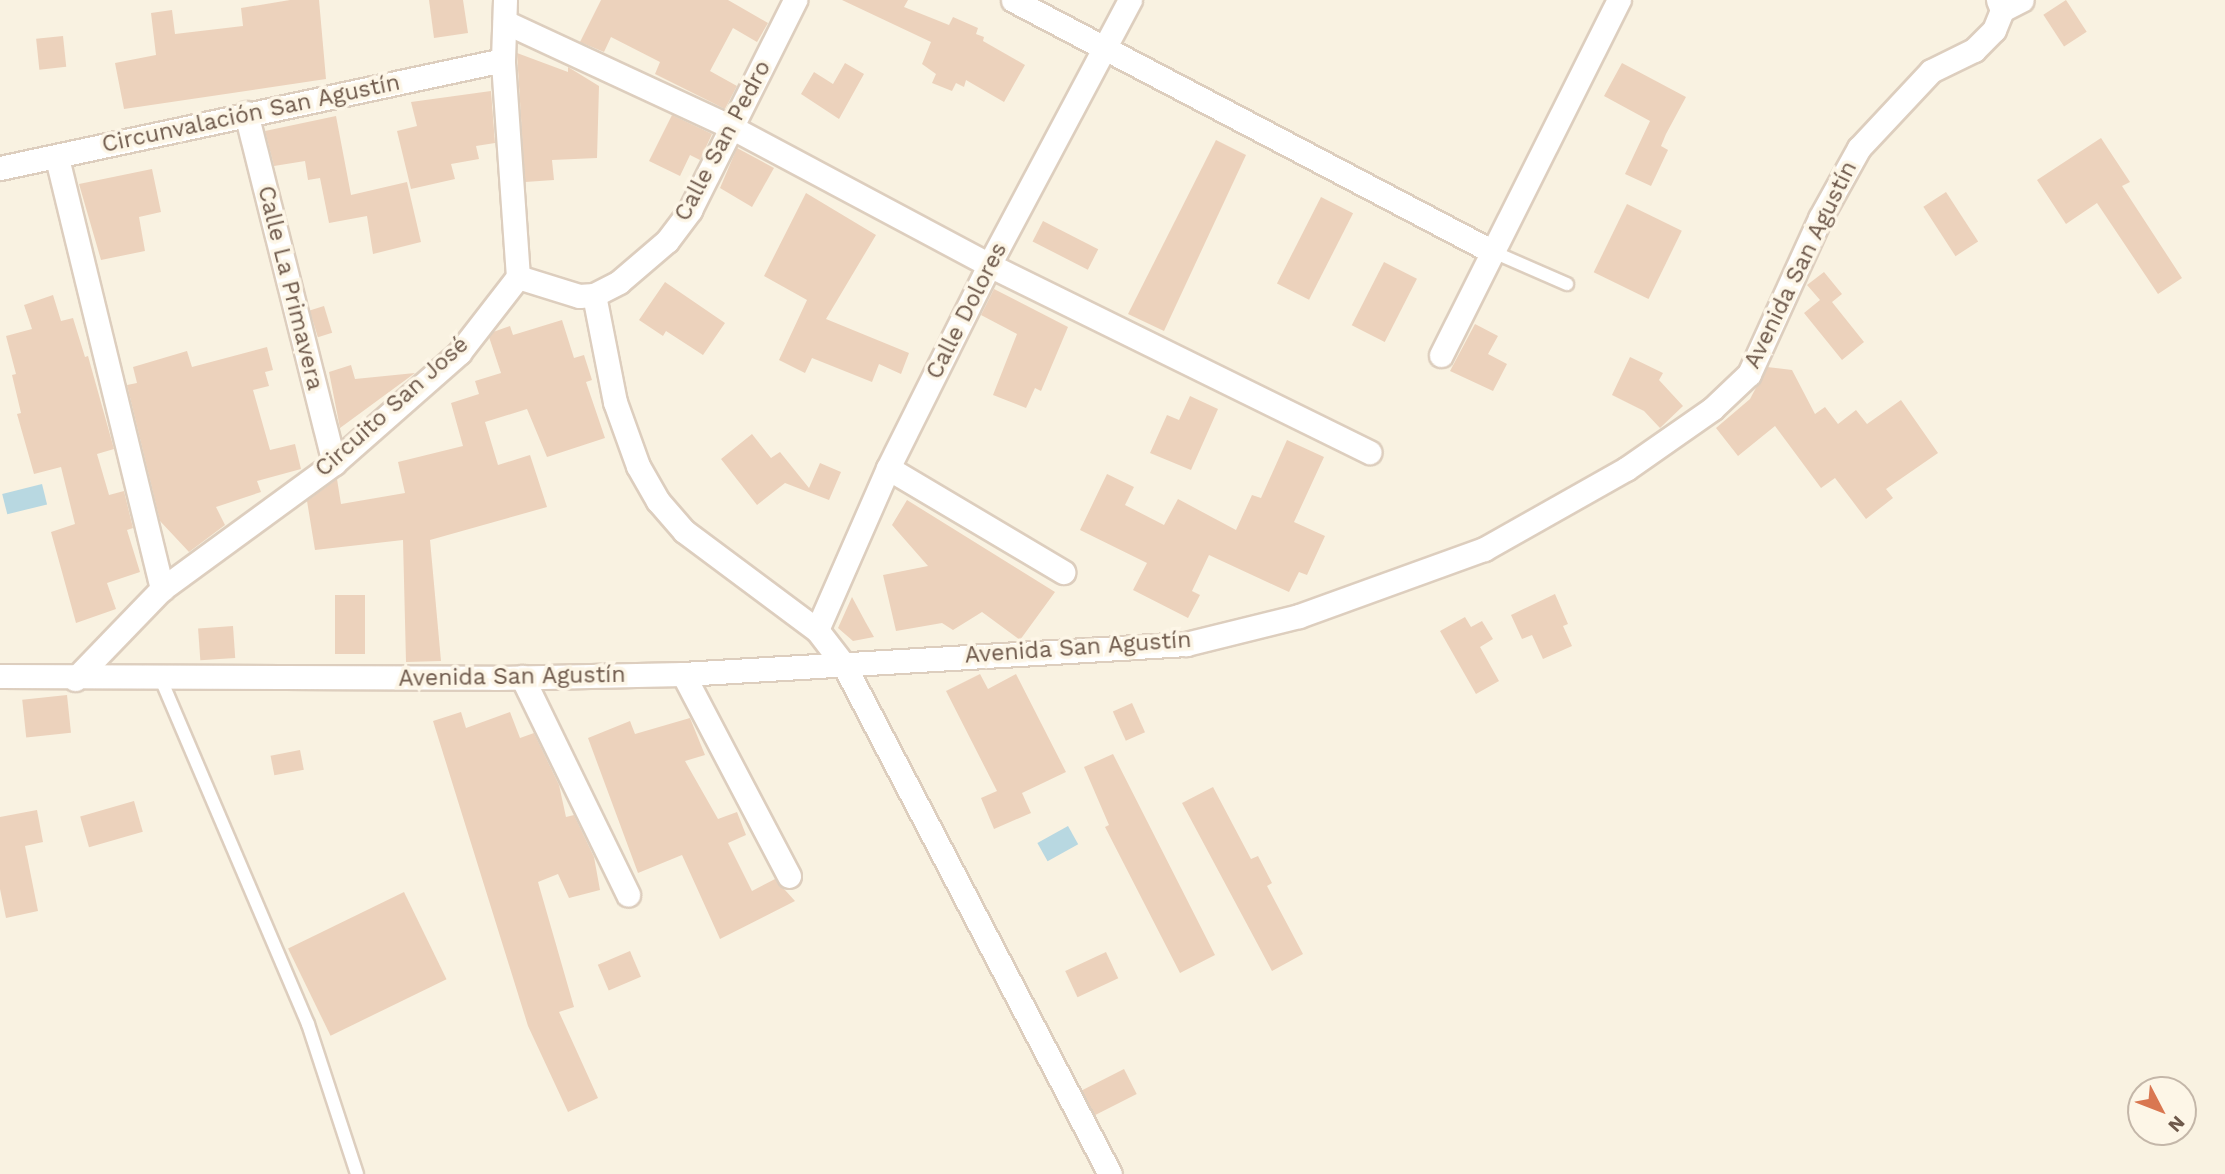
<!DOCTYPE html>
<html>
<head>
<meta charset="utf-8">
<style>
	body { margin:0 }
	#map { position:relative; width:2225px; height:1174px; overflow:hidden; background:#f9f2e1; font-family:"Work Sans",sans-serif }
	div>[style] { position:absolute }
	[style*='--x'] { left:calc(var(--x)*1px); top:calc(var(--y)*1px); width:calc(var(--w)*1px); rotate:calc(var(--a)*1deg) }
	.water>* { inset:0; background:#b8d8e1; transform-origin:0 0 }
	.building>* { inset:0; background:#ecd2bc; transform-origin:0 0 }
	.roads { filter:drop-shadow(2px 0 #ddcebe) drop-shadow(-2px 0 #ddcebe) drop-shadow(0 2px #ddcebe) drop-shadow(0 -2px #ddcebe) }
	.lane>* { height:12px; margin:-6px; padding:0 6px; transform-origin:6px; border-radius:6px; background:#fff }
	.street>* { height:23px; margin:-11.5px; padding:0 11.5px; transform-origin:11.5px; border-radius:11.5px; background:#fff }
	span { translate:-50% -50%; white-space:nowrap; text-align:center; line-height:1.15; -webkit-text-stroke:7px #fdf6e7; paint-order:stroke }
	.street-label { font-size:23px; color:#6e594b }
	.north { position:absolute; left:2127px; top:1076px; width:70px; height:70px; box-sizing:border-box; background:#fdf6e7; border:2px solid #c4b7a9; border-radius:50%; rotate:132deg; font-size:19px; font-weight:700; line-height:28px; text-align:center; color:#6e594b }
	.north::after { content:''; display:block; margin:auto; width:24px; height:32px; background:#d97751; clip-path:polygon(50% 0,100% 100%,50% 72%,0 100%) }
</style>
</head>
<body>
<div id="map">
	<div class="water">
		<i style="left:42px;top:484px;width:21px;height:41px;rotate:76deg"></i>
		<i style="left:1068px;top:826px;width:21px;height:35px;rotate:61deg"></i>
	</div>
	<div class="building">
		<i style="clip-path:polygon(290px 0,319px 0,326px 79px,124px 109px,115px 63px,156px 55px,151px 13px,172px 10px,175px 34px,243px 26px,241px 8px)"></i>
		<i style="clip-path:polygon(429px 0,463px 0,468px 33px,434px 38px)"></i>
		<i style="clip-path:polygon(601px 0,728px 0,768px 23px,757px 42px,733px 28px,710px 71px,737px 86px,725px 109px,655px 74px,660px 62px,611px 37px,604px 52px,580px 42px)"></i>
		<i style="clip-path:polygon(842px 0,908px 0,904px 7px,949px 25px,953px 17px,978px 28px,976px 34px,984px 37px,983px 41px,1025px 65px,1004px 102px,966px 80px,964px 87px,956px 83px,952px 91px,932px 83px,936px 74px,922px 64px,931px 42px)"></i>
		<i style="left:2066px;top:0;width:38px;height:27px;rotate:57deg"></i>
		<i style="left:63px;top:36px;width:31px;height:27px;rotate:84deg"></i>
		<i style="clip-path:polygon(517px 53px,568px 72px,568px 67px,599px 86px,597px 158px,552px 160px,554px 180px,525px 182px)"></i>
		<i style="clip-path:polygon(845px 63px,864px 74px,839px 119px,801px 94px,814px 72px,833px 84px)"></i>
		<i style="clip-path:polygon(1622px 63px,1686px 97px,1666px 134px,1661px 146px,1668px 150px,1651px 186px,1625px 174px,1650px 121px,1604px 96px)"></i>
		<i style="clip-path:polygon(491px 91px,495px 143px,476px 146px,479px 159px,451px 164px,455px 179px,411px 189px,397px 131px,417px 126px,411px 102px)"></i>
		<i style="clip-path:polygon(672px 115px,712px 134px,700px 160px,690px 155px,680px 176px,649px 161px)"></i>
		<i style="clip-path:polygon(336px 116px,351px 195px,407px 182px,421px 242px,373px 254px,367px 216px,329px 223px,320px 178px,308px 180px,305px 161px,274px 166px,265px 131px)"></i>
		<i style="clip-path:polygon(2101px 138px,2130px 182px,2122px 186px,2182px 278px,2158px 294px,2097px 203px,2066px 224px,2037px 180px)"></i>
		<i style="clip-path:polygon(1216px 140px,1246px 155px,1164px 331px,1128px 314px)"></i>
		<i style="clip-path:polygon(737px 148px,774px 168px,752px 207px,720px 188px)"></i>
		<i style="clip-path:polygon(152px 169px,161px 212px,139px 217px,145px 251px,101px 260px,79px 184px)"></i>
		<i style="left:1946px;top:192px;width:59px;height:27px;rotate:57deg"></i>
		<i style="clip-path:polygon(806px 193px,876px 235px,826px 319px,909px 353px,901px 374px,879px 364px,872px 382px,812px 358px,805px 373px,779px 360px,807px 300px,764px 276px)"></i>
		<i style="left:1321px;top:197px;width:36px;height:97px;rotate:27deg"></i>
		<i style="left:1627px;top:204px;width:61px;height:76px;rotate:26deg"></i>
		<i style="left:1043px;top:221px;width:62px;height:23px;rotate:27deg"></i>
		<i style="left:1384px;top:262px;width:37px;height:71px;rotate:27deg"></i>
		<i style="clip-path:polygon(1824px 272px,1842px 294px,1832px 302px,1864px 342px,1842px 360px,1804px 313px,1820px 300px,1807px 285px)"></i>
		<i style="clip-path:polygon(665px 282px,725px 323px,703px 355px,666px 331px,663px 336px,639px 320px)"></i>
		<i style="clip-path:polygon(994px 289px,1068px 327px,1041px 391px,1035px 388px,1026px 408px,993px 395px,1017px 334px,981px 315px)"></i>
		<i style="clip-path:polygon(53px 295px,61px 321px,73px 318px,85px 357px,88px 356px,114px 449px,97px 454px,109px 495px,124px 491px,133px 528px,127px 530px,140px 572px,107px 583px,116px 609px,76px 623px,51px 532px,75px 524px,61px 467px,34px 474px,17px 414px,21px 413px,12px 375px,16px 374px,6px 336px,32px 329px,24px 305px)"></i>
		<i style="left:324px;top:306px;width:28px;height:15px;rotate:73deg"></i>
		<i style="clip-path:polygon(562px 320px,574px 358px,584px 355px,592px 380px,586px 382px,605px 438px,547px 457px,527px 409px,485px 422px,498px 465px,530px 455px,547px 507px,430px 540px,441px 661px,406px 662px,403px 540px,315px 550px,307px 501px,337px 479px,341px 504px,405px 493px,398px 462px,463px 446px,451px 403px,479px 394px,475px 381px,501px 373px,489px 337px,493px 332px,510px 326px,513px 335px)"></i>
		<i style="clip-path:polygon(1475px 324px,1498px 336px,1488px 354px,1507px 364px,1493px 391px,1450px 371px)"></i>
		<i style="clip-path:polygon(267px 347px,273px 370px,265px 372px,269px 386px,253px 390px,270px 450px,295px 444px,301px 469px,257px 481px,261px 492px,216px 507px,225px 525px,189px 552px,160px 521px,127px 385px,137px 383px,133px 367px,187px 351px,192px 367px)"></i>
		<i style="clip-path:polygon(1630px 357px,1663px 373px,1659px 380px,1683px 406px,1660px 428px,1644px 411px,1612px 395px)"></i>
		<i style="clip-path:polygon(351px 365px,355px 379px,415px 373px,340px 428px,329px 372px)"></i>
		<i style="clip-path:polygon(1767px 367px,1792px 370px,1815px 414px,1825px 407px,1838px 424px,1856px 410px,1867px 424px,1901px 400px,1938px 453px,1886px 489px,1893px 498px,1866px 519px,1835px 478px,1821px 488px,1775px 426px,1738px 456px,1716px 428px,1750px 399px)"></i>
		<i style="clip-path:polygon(1190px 396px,1218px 409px,1191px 470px,1150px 453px,1167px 415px,1179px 420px)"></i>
		<i style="clip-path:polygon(752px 434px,771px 458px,780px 452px,809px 488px,820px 463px,841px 472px,829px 500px,785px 483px,757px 505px,721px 459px)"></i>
		<i style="clip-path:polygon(1287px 440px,1324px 457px,1294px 522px,1325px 536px,1307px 575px,1299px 572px,1289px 592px,1209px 555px,1192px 591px,1200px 595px,1188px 618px,1133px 590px,1147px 563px,1080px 530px,1107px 474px,1134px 487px,1125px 505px,1164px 525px,1178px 499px,1236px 530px,1252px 495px,1261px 498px)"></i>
		<i style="clip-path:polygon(907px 500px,1055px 592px,1020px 640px,982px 612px,953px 630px,942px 623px,896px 631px,883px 575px,928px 566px,892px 525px)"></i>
		<i style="clip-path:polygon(1555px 594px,1568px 624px,1563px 626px,1572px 646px,1543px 659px,1532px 635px,1522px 639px,1511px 615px)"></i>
		<i style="left:335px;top:595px;width:30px;height:59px"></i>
		<i style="clip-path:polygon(852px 597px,866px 623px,874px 637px,853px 641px,838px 628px)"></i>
		<i style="clip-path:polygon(1465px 617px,1471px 627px,1482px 621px,1493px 639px,1480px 647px,1499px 681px,1476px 694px,1440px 631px)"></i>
		<i style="left:233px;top:626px;width:32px;height:35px;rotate:86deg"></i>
		<i style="clip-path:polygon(980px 674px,988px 689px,1016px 674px,1066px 772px,1022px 793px,1031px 813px,994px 829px,981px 798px,997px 791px,946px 691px)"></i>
		<i style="left:67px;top:695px;width:38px;height:45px;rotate:84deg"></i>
		<i style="left:1132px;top:703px;width:32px;height:21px;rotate:66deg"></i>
		<i style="clip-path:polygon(461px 712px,466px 728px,510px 712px,520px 738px,534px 733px,559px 785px,566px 817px,574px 815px,594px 857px,600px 890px,569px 898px,558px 874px,538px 882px,574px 1007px,559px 1012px,598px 1098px,568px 1112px,528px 1026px,433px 721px)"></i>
		<i style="clip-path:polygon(690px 718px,705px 755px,685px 761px,718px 819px,737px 812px,746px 835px,728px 843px,752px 891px,775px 879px,795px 901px,720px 939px,682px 855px,638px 873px,588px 738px,630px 721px,635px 734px)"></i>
		<i style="left:300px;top:750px;width:20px;height:30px;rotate:79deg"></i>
		<i style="clip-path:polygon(1113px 754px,1215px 955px,1180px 973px,1105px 827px,1109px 825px,1084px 767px)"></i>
		<i style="clip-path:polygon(1213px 787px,1251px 859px,1258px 856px,1272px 883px,1267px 886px,1303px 954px,1272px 971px,1182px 803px)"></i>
		<i style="left:134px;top:801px;width:32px;height:56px;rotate:74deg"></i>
		<i style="clip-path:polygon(37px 810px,43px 842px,25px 846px,38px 911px,6px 918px,0 889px,0 817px)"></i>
		<i style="left:404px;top:892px;width:97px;height:129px;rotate:64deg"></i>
		<i style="left:630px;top:951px;width:28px;height:35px;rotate:67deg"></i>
		<i style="left:1106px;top:952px;width:29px;height:45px;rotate:65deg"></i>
		<i style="left:1124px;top:1069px;width:28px;height:47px;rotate:63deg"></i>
	</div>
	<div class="roads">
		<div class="lane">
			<i style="--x:1491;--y:251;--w:83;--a:23.5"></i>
			<i style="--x:160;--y:677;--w:377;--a:66.9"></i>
			<i style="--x:308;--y:1024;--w:158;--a:71.9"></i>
		</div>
		<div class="street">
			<i style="--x:1013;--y:0;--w:540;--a:27.7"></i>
			<i style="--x:2002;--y:10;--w:22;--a:-27"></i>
			<i style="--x:505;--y:22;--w:249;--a:24.9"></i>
			<i style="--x:731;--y:127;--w:293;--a:28.1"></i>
			<i style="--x:989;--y:265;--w:424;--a:26.2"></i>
			<i style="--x:246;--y:113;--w:361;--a:75.9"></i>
			<i style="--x:57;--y:158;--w:444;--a:76.3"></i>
			<i style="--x:0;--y:168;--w:514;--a:-12.12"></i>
			<i style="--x:518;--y:277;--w:64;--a:17.3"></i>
			<i style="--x:579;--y:296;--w:15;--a:-4"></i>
			<i style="--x:594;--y:295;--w:28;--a:-27"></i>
			<i style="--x:619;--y:282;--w:63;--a:-40.5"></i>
			<i style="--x:667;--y:241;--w:39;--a:-53"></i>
			<i style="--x:690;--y:210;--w:235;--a:-63.4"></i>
			<i style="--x:594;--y:295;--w:109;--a:78.9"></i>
			<i style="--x:615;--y:402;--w:68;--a:70.2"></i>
			<i style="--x:638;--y:466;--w:40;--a:60.3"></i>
			<i style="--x:658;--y:501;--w:40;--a:49"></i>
			<i style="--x:684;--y:531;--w:166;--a:36.7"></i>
			<i style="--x:817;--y:630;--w:44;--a:52.4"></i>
			<i style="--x:844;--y:665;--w:574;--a:62.41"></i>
			<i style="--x:1441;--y:355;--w:397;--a:-63.4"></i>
			<i style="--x:888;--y:468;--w:204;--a:30.7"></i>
			<i style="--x:817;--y:630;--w:177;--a:-66.3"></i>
			<i style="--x:888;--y:468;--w:227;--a:-63.5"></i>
			<i style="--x:989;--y:265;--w:300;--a:-62"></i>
			<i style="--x:683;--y:674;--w:228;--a:62.3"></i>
			<i style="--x:0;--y:676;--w:494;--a:0.2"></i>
			<i style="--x:494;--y:678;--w:189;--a:-1.2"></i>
			<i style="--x:683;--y:674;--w:504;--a:-3.41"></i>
			<i style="--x:1186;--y:644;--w:116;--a:-13.9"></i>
			<i style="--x:1299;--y:616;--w:197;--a:-19.9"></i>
			<i style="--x:1484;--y:549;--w:163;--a:-29.4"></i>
			<i style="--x:1626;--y:469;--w:105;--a:-34.9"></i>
			<i style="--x:1712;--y:409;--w:51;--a:-43.4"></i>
			<i style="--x:1749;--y:374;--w:171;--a:-65.5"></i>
			<i style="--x:1820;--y:218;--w:80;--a:-60.9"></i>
			<i style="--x:1859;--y:148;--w:105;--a:-46.9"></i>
			<i style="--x:1931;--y:71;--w:48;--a:-26"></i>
			<i style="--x:1974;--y:50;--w:28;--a:-45"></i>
			<i style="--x:1994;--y:30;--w:22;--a:-68"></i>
			<i style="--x:2002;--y:10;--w:11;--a:-112"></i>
			<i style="--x:522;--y:677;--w:242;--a:64"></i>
			<i style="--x:75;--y:679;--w:125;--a:-46"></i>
			<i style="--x:162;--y:589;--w:213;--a:-36.2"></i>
			<i style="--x:334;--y:463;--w:167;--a:-41.3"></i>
			<i style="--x:459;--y:353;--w:96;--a:-52.2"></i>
			<i style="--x:518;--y:277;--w:218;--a:-94"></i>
			<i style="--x:503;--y:60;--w:60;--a:-88.1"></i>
		</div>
	</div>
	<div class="street-label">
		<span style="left:251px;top:114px;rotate:-12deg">Circunvalación San Agustín</span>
		<span style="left:723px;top:141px;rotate:-62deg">Calle San Pedro</span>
		<span style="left:1801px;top:265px;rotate:-64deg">Avenida San Agustín</span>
		<span style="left:290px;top:288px;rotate:76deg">Calle La Primavera</span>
		<span style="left:967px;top:311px;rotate:-63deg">Calle Dolores</span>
		<span style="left:392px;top:407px;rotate:-42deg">Circuito San José</span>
		<span style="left:1078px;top:648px;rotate:-4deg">Avenida San Agustín</span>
		<span style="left:512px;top:677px;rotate:-1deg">Avenida San Agustín</span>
	</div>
	<div class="north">N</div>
</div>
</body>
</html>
